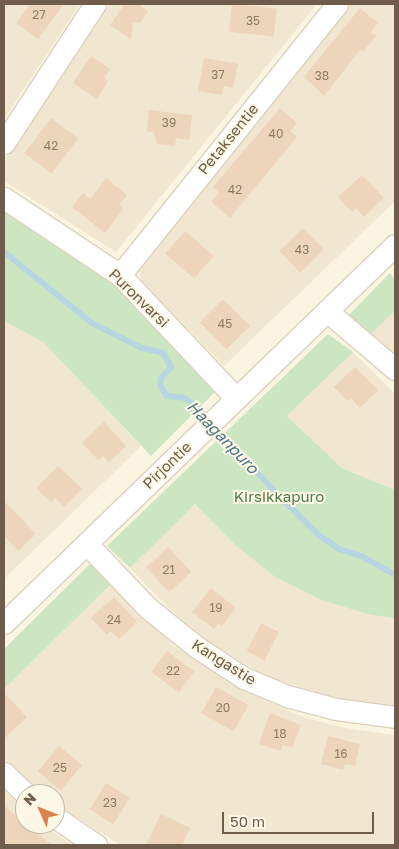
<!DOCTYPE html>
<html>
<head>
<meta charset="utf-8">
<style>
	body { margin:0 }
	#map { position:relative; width:399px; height:849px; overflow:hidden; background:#faf4e1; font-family:"Golos Text",sans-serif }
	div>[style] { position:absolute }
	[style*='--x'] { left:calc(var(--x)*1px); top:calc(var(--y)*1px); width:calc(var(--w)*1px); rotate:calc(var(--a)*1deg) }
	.residential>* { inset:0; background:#f1e6d0 }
	.green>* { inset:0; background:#cbe6c1 }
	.stream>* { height:6px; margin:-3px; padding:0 3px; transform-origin:3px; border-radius:3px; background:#b7d6e1 }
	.building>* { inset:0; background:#edd5bb; transform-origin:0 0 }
	.roads { filter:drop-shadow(1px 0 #ddd1be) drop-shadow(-1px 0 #ddd1be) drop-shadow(0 1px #ddd1be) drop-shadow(0 -1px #ddd1be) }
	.street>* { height:21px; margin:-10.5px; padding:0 10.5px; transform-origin:10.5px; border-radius:10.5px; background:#fff }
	span { translate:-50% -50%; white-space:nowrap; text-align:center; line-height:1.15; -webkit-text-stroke:4px #fdf7e6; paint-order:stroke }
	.number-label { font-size:12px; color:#8e7a66 }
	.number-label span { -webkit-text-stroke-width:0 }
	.street-label { font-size:15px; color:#6f5c4a }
	.park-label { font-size:15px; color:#4f7a46 }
	.water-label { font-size:16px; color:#497588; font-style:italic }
	.frame { position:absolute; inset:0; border:5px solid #6f5c4a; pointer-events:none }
	.north { position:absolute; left:15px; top:784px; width:50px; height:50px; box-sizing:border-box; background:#fdf7e6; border:1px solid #c4b9a8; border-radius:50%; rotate:314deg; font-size:14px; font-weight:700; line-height:20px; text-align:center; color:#6f5c4a }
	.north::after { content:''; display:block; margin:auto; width:18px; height:22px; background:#dc804e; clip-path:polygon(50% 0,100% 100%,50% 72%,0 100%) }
	.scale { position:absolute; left:222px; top:812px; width:152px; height:22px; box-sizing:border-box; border:2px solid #6f5c4a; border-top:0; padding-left:6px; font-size:15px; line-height:18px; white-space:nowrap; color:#6f5c4a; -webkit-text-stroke:4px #fdf7e6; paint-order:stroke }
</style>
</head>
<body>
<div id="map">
	<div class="residential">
		<i style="clip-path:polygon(4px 4px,80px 4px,4px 119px)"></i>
		<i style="clip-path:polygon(110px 4px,317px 4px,116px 252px,4px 181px,4px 162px)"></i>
		<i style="clip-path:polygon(351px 4px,395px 4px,395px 201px,224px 366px,141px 280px,139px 267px)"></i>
		<i style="clip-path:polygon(395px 311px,395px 361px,370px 335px)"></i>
		<i style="clip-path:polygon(4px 321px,43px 342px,141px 446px,4px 579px)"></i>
		<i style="clip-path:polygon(353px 352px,395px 394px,395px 490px,342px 468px,287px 416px)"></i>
		<i style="clip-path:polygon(195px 504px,234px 544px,275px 577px,321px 600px,371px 615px,395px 618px,395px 711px,341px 702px,262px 674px,208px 641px,172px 611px,130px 568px)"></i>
		<i style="clip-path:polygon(111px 584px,175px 646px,237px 688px,303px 717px,345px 728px,395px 735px,395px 845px,120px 845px,55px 803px,55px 794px,43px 794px,34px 787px,4px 757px,4px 689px)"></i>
		<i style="clip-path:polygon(4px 791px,25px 810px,25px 824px,42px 824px,73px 845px,4px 845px)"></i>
	</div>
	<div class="green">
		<i style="clip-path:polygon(4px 206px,44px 230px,111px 282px,158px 325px,215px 392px,151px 456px,43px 342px,4px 321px)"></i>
		<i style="clip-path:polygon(390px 273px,395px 279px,395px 311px,370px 335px,348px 316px)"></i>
		<i style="clip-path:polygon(328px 334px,353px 352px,287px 416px,342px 468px,395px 490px,395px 618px,371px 615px,321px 600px,275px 577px,234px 544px,195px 504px,130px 568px,107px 546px)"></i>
		<i style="clip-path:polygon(91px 563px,111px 584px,4px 689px,4px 649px)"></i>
	</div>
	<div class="stream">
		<i style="--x:4;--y:252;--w:113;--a:38.9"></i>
		<i style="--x:92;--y:323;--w:56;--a:26.6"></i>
		<i style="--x:142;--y:348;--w:22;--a:13"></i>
		<i style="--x:163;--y:353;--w:16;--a:60"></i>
		<i style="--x:171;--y:367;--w:15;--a:132"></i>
		<i style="--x:161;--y:378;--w:7;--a:98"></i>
		<i style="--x:160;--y:385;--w:13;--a:58"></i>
		<i style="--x:167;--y:396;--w:18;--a:6"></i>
		<i style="--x:185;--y:398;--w:16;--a:38"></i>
		<i style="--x:198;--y:408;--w:120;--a:47.4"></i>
		<i style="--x:279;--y:496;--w:57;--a:44.3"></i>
		<i style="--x:320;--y:536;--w:23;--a:34"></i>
		<i style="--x:339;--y:549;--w:25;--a:18"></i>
		<i style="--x:363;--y:557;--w:37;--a:29"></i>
	</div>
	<div class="building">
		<i style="clip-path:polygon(30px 4px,64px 4px,38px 39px,16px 23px)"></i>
		<i style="clip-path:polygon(125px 4px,138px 4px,148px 11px,140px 23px,133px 22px,131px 39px,110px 25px)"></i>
		<i style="left:232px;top:4px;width:45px;height:28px;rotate:6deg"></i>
		<i style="clip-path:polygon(360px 8px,378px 23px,371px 32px,376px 36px,363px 52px,360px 50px,324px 96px,304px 77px)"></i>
		<i style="clip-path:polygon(91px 56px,110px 69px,104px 78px,108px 81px,97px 99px,73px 83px)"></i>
		<i style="clip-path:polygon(204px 58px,238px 64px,233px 88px,224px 86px,222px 95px,198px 91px)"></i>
		<i style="clip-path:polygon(280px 108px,297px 123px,290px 131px,297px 137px,230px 218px,211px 202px,219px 193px,213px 187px)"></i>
		<i style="clip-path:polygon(149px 110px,192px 115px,189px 140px,176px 138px,175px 146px,157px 144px,154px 132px,147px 132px)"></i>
		<i style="left:51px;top:118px;width:34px;height:44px;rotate:37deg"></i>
		<i style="clip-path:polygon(362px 175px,384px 198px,364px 217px,356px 208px,352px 212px,338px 197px)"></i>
		<i style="clip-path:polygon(106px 178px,127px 195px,119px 205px,124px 208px,105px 233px,72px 207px,83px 193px,90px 199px)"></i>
		<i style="left:303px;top:228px;width:30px;height:33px;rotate:46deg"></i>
		<i style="left:185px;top:231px;width:38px;height:30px;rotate:41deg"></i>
		<i style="left:223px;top:299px;width:38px;height:33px;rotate:45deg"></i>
		<i style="clip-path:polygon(355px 367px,378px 390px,360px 408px,351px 398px,347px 401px,334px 387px)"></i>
		<i style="clip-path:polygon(104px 422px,126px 446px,109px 462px,103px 456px,98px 460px,82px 443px)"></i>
		<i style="clip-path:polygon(58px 466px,82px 489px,64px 507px,55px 498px,51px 502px,36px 488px)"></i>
		<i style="clip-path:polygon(4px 501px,36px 534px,18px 551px,4px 536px)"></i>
		<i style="left:168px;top:547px;width:34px;height:30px;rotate:47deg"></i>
		<i style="clip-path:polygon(211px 588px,236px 608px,222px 626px,218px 623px,214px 629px,192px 612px)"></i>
		<i style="clip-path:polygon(114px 597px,137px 622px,119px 639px,111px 631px,107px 635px,91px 618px)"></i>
		<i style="left:261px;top:623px;width:20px;height:32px;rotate:27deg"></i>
		<i style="left:167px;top:651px;width:34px;height:26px;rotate:37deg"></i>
		<i style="left:216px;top:687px;width:37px;height:30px;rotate:29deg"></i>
		<i style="clip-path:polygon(4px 693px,27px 717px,4px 739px)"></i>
		<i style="clip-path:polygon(270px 713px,301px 725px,292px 748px,283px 745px,280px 751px,259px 744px)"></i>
		<i style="clip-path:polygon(328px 736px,360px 744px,355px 766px,345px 764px,343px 770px,321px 764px)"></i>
		<i style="left:59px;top:746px;width:30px;height:33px;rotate:40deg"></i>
		<i style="left:106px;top:783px;width:28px;height:31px;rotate:32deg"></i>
		<i style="clip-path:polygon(4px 805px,25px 824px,52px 845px,4px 845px)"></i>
		<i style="clip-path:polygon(161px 814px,190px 828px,182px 845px,146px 845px)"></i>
	</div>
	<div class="roads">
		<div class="street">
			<i style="--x:4;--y:143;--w:166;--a:-56.8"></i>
			<i style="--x:4;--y:198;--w:139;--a:33.6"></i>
			<i style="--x:120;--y:275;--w:169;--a:46.7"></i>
			<i style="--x:120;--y:275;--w:347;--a:-51.3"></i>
			<i style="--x:327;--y:311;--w:89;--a:40.5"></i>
			<i style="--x:87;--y:544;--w:88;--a:46.4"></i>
			<i style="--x:148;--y:608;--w:64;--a:38.7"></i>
			<i style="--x:198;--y:648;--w:55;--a:33.1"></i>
			<i style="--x:244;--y:678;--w:47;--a:22.7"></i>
			<i style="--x:287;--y:696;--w:51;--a:14.9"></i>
			<i style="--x:336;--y:709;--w:60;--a:7.7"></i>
			<i style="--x:4;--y:623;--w:544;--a:-44.03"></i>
			<i style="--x:4;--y:773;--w:30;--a:44"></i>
			<i style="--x:55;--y:817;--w:50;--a:34.3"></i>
		</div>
	</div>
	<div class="number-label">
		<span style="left:39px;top:15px">27</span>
		<span style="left:253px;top:21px">35</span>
		<span style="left:218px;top:75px">37</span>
		<span style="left:322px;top:76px">38</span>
		<span style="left:169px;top:123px">39</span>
		<span style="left:276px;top:134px">40</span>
		<span style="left:51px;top:146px">42</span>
		<span style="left:235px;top:190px">42</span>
		<span style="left:302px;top:250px">43</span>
		<span style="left:225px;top:324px">45</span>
		<span style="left:169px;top:570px">21</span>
		<span style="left:216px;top:608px">19</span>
		<span style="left:114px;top:620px">24</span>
		<span style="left:173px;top:671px">22</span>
		<span style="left:223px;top:708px">20</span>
		<span style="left:280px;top:734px">18</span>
		<span style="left:341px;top:754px">16</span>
		<span style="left:60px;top:768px">25</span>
		<span style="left:110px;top:803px">23</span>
	</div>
	<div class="street-label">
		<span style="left:228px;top:139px;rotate:-51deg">Petaksentie</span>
		<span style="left:139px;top:298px;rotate:44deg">Puronvarsi</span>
		<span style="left:167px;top:465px;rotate:-44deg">Pirjontie</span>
		<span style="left:224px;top:662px;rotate:32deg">Kangastie</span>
	</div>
	<div class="park-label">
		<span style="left:279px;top:497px">Kirsikkapuro</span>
	</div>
	<div class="water-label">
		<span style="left:223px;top:437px;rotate:46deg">Haaganpuro</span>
	</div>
	<div class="frame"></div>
	<div class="north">N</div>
	<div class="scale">50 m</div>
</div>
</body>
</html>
